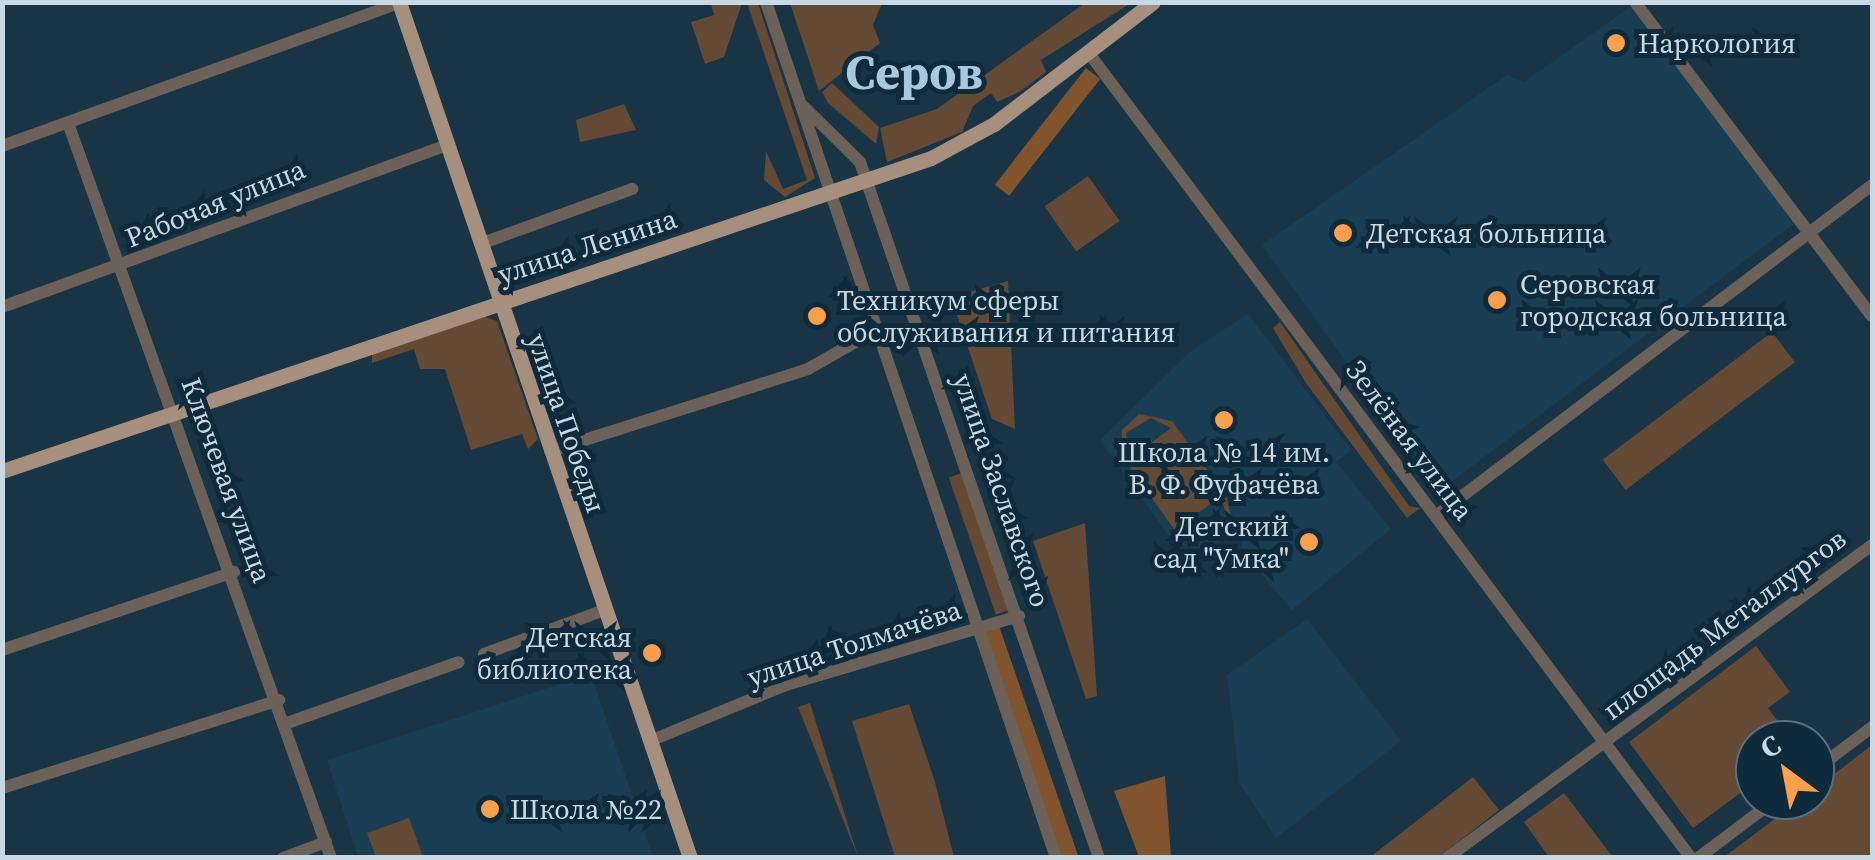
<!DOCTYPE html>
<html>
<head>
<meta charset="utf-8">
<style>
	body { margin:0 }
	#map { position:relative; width:1875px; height:860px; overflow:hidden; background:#193545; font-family:"Source Serif 4",serif }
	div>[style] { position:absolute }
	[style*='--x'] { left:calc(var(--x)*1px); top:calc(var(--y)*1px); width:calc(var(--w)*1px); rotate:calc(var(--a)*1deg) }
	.built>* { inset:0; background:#193e53 }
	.green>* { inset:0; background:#644934; transform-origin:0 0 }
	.forest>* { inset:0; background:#81542e; transform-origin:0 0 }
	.minor>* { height:12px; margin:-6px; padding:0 6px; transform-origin:6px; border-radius:6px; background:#6c6158 }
	.major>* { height:15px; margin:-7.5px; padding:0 7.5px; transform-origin:7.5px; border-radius:7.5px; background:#a78f7d }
	.dots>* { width:28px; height:28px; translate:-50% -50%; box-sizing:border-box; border:5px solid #0e2a3b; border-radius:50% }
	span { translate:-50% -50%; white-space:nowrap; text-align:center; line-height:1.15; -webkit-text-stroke:10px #0e2a3b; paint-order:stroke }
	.poi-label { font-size:28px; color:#c9d9e3 }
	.left { translate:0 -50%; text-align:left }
	.right { translate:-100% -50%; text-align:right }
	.street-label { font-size:28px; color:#c9d9e3 }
	.town-label { font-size:48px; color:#a8c8dd; font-weight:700 }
	.frame { position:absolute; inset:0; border:5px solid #c9d9e3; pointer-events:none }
	.north { position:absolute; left:1735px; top:720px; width:100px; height:100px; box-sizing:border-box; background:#0e2a3b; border:2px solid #59707e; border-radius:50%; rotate:328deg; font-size:28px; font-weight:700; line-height:40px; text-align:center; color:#c9d9e3 }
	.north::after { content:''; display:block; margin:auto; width:35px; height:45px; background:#fa9f4e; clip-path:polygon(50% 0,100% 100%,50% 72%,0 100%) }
</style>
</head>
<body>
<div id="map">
	<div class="built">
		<i style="clip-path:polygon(1633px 5px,1795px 223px,1439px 491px,1262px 245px,1507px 75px,1524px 82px)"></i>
		<i style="clip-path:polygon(1248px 314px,1351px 450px,1336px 462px,1391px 529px,1292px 610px,1241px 551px,1242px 534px,1199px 549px,1175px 544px,1100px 440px,1191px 351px)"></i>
		<i style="clip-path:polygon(1307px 619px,1401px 741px,1276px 838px,1240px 784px,1227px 675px)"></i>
		<i style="clip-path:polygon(591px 674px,653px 857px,358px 857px,327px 760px)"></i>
	</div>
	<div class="green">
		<i style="clip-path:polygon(742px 3px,724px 57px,705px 64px,691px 22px,714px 15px,711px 4px)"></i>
		<i style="clip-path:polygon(747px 3px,758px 3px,815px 178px,785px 197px,764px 180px,766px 151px,783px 189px,807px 180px)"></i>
		<i style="clip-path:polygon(790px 3px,882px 3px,873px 25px,880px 43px,819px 91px)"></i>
		<i style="clip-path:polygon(1085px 3px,1131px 3px,1041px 60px,1046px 72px,1021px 91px,997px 102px,991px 93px,973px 106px,962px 132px,887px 162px,880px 128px,937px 109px)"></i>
		<i style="clip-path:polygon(832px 83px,879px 127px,876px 144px,828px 103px,822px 92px)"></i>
		<i style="clip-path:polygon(624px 104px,636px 130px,580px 142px,576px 120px)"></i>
		<i style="left:1088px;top:176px;width:55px;height:53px;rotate:55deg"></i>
		<i style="clip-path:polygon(1008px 281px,1015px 429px,992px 419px,951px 297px)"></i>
		<i style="clip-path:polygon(485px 317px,497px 321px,538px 439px,528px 449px,522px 434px,471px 450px,445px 369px,420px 369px,414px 349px,372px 363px,372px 350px)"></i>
		<i style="clip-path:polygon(1280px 322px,1409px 506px,1420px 508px,1407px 518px,1306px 383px,1273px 328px)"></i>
		<i style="left:1772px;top:332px;width:38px;height:212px;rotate:53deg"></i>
		<i style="clip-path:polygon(evenodd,1139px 414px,1172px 421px,1226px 495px,1231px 516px,1219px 535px,1196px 542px,1176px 532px,1121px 455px,1122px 430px,1139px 414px,1151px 418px,1171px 428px,1129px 459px,1126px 433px,1151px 418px,1139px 414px,1221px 496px,1226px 514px,1216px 532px,1196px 537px,1179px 527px,1221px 496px)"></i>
		<i style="left:962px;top:473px;width:145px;height:14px;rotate:71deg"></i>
		<i style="clip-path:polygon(1085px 523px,1097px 696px,1086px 699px,1033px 541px)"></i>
		<i style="clip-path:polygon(1756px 646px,1790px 692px,1768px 708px,1792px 740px,1755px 740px,1755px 782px,1693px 828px,1629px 742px)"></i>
		<i style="clip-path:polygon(810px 703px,858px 857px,798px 707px)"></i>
		<i style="clip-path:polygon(909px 704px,935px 782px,954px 857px,895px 857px,852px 721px)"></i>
		<i style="clip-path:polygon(1872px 745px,1872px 857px,1724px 857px,1800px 800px,1815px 800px,1815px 789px)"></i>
		<i style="clip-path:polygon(1473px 777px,1499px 810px,1439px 857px,1369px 858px)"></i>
		<i style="clip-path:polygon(1564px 793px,1612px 856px,1613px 857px,1549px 857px,1524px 822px)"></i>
		<i style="clip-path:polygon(409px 818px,423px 857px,376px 857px,367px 833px)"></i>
	</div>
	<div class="forest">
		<i style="left:1086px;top:68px;width:18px;height:148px;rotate:38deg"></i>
		<i style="left:998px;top:623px;width:247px;height:21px;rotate:71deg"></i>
		<i style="clip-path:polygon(1165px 776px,1171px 857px,1139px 857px,1114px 791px)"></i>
	</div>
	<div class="minor">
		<i style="--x:766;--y:2;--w:904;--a:71.28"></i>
		<i style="--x:1635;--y:2;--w:393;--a:53"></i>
		<i style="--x:1088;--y:52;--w:1007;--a:53.2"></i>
		<i style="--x:803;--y:106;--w:80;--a:44.5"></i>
		<i style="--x:860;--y:162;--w:736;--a:71.05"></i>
		<i style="--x:68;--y:123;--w:781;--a:70.31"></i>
		<i style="--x:2;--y:146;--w:426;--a:-19.8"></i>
		<i style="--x:480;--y:244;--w:162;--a:-19.9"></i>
		<i style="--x:2;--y:307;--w:474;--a:-20"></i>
		<i style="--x:550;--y:451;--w:271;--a:-17.6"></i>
		<i style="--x:808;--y:369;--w:81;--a:-29.7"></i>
		<i style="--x:1436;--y:516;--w:547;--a:-37.2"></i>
		<i style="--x:2;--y:650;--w:245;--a:-18.6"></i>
		<i style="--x:484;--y:654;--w:128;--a:-20.1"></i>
		<i style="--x:287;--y:723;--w:182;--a:-19.5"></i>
		<i style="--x:650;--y:741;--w:147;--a:-22.4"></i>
		<i style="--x:786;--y:685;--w:243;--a:-16.5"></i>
		<i style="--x:1815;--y:770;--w:71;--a:-37"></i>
		<i style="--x:2;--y:788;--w:291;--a:-17.6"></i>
		<i style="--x:283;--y:858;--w:46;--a:-20.4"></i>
		<i style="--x:1447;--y:858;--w:528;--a:-36.37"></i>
		<i style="--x:1698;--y:858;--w:96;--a:-37"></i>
	</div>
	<div class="major">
		<i style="--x:399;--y:2;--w:904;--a:71.22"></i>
		<i style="--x:2;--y:471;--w:980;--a:-18.62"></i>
		<i style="--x:931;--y:158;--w:72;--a:-28.4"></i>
		<i style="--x:994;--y:124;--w:200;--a:-37.5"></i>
	</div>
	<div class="dots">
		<i style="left:1616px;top:43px;background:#fa9f4e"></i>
		<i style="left:1343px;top:233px;background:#fa9f4e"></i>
		<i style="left:1497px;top:300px;background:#fa9f4e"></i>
		<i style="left:817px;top:316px;background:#fa9f4e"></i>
		<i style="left:1224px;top:420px;background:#fa9f4e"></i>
		<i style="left:1309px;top:542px;background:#fa9f4e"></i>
		<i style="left:652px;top:653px;background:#fa9f4e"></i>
		<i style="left:490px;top:809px;background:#fa9f4e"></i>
	</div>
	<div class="poi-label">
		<span class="left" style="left:1638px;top:43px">Наркология</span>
		<span class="left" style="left:1366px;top:233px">Детская больница</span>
		<span class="left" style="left:1520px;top:300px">Серовская<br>городская больница</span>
		<span class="left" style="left:837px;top:316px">Техникум сферы<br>обслуживания и питания</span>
		<span style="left:1224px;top:468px">Школа № 14 им.<br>В. Ф. Фуфачёва</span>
		<span class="right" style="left:1289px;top:542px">Детский<br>сад "Умка"</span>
		<span class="right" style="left:632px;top:653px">Детская<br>библиотека</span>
		<span class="left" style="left:510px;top:809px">Школа №22</span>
	</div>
	<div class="street-label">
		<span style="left:215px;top:203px;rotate:-22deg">Рабочая улица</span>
		<span style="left:587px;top:246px;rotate:-18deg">улица Ленина</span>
		<span style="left:567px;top:423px;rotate:71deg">улица Победы</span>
		<span style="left:1410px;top:440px;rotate:53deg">Зелёная улица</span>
		<span style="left:227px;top:480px;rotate:70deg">Ключевая улица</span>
		<span style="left:1002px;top:490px;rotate:71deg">улица Заславского</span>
		<span style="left:1724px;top:624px;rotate:-37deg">площадь Металлургов</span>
		<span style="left:854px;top:643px;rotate:-18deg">улица Толмачёва</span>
	</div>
	<div class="town-label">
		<span style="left:914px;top:73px">Серов</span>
	</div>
	<div class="frame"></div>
	<div class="north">С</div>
</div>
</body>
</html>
